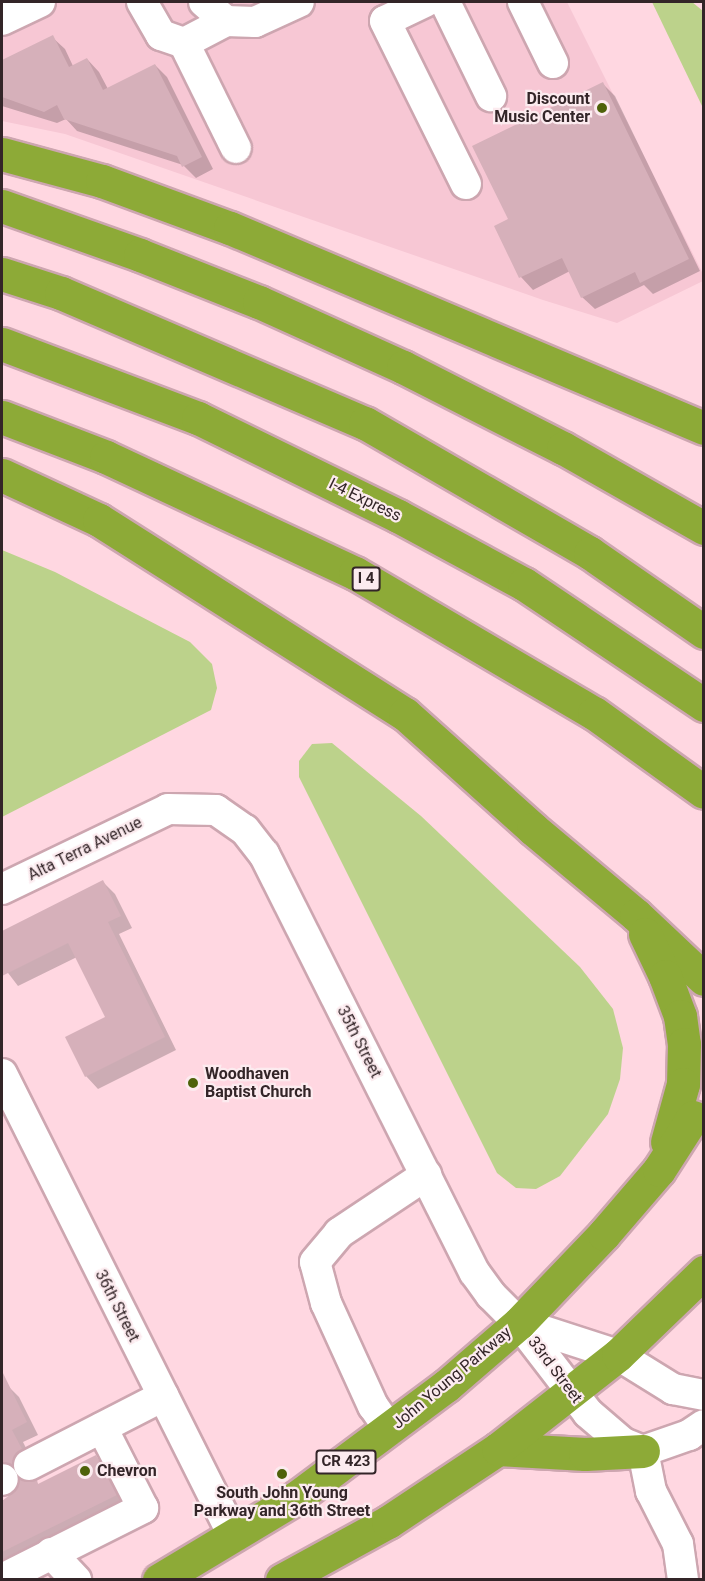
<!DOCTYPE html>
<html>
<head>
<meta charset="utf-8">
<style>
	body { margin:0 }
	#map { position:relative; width:705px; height:1581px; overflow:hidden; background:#ffd7e1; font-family:Roboto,sans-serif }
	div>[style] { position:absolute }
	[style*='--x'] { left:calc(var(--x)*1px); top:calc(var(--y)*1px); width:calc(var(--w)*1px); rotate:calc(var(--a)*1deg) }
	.built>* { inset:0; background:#f7c7d4 }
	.water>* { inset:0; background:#bcd28b }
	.shadow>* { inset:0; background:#0003 }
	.building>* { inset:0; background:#d6b0ba }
	.roads { filter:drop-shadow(2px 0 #cda6b0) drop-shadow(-2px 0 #cda6b0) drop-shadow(0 2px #cda6b0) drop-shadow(0 -2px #cda6b0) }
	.minor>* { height:30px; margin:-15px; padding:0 15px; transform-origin:15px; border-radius:15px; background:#fff }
	.highway>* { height:33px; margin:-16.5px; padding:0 16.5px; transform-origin:16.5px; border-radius:16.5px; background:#8daa37 }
	.dots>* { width:16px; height:16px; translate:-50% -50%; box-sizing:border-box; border:3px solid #fcebef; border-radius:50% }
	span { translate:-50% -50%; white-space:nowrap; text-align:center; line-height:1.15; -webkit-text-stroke:4.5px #fcebef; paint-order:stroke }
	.shield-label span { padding:2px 4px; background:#fcebef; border:2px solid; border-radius:4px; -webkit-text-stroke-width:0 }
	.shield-label { font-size:15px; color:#332528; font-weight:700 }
	.poi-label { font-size:16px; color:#332528; font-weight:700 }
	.right { translate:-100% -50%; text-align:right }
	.left { translate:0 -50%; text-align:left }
	.street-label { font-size:16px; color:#332528 }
	.frame { position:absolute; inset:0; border:3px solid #332528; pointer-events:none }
</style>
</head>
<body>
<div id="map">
	<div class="built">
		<i style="clip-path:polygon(2px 2px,567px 2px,703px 274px,703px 281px,617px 323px,543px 300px,65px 134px,2px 121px)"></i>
	</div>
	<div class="water">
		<i style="clip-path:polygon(652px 2px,692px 2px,703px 11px,703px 108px)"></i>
		<i style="clip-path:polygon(2px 550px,55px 572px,190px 642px,212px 664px,217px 688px,211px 710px,2px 817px)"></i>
		<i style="clip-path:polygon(332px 743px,421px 816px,580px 967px,613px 1009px,623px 1048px,620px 1079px,608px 1114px,560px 1176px,536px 1189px,516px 1188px,497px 1173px,299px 777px,299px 761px,312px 744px)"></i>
	</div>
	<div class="shadow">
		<i style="clip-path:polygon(52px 37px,65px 49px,73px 66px,87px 59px,99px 72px,108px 89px,155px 65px,167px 77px,213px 169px,196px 178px,183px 165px,77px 131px,66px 119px,57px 123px,2px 106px,2px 62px)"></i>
		<i style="clip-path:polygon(603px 84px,615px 96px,700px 271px,653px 294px,644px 285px,595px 309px,582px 297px,570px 271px,533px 290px,521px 277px,496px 226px,510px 220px)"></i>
		<i style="clip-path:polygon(103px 882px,115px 894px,132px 928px,119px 934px,176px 1050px,98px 1089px,86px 1076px,107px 1018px,77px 957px,18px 986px,2px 965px,2px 932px)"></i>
		<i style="clip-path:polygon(7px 1385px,19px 1397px,38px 1435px,23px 1442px,33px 1462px,20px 1474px,9px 1476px,2px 1469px,2px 1388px)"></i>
		<i style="clip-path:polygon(96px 1457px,108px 1469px,128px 1507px,2px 1569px,2px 1503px,36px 1482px,39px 1485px)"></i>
	</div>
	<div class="building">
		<i style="clip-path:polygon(53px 35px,69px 67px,87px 58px,103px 90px,155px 64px,202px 157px,182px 167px,177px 156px,64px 119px,57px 105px,44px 112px,2px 97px,2px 60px)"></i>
		<i style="clip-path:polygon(603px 82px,689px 259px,640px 283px,635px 272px,581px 298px,562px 258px,519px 278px,494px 226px,508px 219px,472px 146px)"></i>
		<i style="clip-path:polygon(103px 880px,121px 916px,108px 922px,165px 1037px,85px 1077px,65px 1037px,105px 1017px,68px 943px,2px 976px,2px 931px)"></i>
		<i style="clip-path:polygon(2px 1371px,27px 1422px,12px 1430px,22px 1449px,14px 1456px,12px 1465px,2px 1462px)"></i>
		<i style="clip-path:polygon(96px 1455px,117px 1495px,2px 1552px,2px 1501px,15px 1491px,20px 1479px,28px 1482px,37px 1480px,38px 1484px)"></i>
	</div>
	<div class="roads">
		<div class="minor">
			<i style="--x:142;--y:2;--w:38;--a:60"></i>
			<i style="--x:161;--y:35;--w:24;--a:19"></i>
			<i style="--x:184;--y:43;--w:47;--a:-27.6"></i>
			<i style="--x:226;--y:21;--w:29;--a:2"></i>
			<i style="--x:255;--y:22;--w:48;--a:-24.4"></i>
			<i style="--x:204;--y:2;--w:29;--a:41"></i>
			<i style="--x:425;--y:2;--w:44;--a:154.6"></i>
			<i style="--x:385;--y:21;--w:182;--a:63.6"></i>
			<i style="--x:445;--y:2;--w:105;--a:63.9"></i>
			<i style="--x:523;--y:2;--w:68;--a:63.8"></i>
			<i style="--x:2;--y:20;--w:42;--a:-25.3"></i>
			<i style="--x:184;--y:43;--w:117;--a:63.7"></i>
			<i style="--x:2;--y:889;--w:184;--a:-25.7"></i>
			<i style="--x:168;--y:809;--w:48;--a:1.2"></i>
			<i style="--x:216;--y:810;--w:35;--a:35"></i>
			<i style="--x:245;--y:830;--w:31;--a:52"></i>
			<i style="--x:264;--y:854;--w:469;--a:63.3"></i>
			<i style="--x:475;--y:1273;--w:27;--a:54"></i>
			<i style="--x:491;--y:1295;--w:40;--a:45"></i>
			<i style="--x:519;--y:1323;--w:113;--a:52.5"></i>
			<i style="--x:588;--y:1413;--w:46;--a:40.6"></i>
			<i style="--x:623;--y:1443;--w:22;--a:22"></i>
			<i style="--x:643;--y:1451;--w:49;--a:-19.2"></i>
			<i style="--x:689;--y:1435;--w:18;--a:-34"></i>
			<i style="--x:2;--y:1074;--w:518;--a:63.39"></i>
			<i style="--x:519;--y:1323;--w:104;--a:17.9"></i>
			<i style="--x:618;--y:1355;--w:65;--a:31.7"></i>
			<i style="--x:673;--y:1389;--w:32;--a:11"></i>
			<i style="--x:390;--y:1430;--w:29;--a:-125"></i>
			<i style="--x:373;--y:1406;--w:113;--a:-114.5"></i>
			<i style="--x:326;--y:1303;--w:42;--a:-105"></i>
			<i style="--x:315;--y:1262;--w:38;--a:-50"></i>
			<i style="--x:339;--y:1233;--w:105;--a:-33.7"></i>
			<i style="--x:643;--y:1451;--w:41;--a:78.7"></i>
			<i style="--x:651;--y:1491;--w:59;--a:63"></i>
			<i style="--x:678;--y:1544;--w:36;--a:82"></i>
			<i style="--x:29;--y:1465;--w:151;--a:-27.2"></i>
			<i style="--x:2;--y:1480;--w:1;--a:-45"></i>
			<i style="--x:51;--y:1553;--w:37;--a:47"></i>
			<i style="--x:2;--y:1579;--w:158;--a:-26.7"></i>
			<i style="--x:143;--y:1508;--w:90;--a:-117.1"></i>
		</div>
		<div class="highway">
			<i style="--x:2;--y:154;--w:104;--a:15.1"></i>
			<i style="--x:102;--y:181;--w:136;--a:20.2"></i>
			<i style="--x:230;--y:228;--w:514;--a:22.88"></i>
			<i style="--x:2;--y:206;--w:146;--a:19.5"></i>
			<i style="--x:140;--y:255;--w:128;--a:21.6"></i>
			<i style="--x:259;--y:302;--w:158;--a:24.3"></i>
			<i style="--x:403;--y:367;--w:179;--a:26.9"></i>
			<i style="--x:563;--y:448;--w:162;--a:29.6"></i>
			<i style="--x:2;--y:274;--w:62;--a:17.9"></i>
			<i style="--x:61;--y:293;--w:331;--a:23.2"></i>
			<i style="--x:365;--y:423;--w:260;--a:30"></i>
			<i style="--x:590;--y:553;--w:139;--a:34.7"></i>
			<i style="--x:2;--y:344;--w:210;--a:20.7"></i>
			<i style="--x:198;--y:418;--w:223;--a:26.1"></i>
			<i style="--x:398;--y:516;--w:143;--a:28.4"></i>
			<i style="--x:524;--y:584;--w:217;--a:33.9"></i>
			<i style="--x:2;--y:417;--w:111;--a:21"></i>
			<i style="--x:106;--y:457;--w:275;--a:25"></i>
			<i style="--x:355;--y:573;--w:277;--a:30.4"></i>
			<i style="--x:594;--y:713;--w:135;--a:35.7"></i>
			<i style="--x:2;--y:475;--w:107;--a:24.9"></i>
			<i style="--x:99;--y:520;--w:362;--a:32.4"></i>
			<i style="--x:405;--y:714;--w:172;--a:41.9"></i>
			<i style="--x:533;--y:829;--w:134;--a:39.9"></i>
			<i style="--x:636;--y:915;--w:93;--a:43.3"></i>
			<i style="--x:645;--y:934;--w:47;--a:64.5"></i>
			<i style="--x:665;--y:976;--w:43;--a:69.4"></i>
			<i style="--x:680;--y:1016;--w:28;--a:82"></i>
			<i style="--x:684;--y:1044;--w:40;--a:91.4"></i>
			<i style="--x:683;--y:1084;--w:60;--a:105.4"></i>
			<i style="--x:498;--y:1449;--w:87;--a:3.3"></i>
			<i style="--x:585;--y:1454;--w:58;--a:-3"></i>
			<i style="--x:159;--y:1580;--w:161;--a:-31"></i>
			<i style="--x:297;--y:1497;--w:186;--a:-36.7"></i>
			<i style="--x:446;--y:1386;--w:96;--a:-40.8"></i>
			<i style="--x:519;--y:1323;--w:123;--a:-46.3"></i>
			<i style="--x:604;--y:1234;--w:84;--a:-49.3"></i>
			<i style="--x:659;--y:1170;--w:63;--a:-57.3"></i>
			<i style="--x:282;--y:1580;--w:121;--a:-28.7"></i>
			<i style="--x:388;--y:1522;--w:132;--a:-33.6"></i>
			<i style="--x:498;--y:1449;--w:152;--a:-38.1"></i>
			<i style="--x:618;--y:1355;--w:120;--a:-44"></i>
		</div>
	</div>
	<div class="dots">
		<i style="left:602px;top:108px;background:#4e620a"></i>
		<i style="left:193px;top:1083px;background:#4e620a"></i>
		<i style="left:85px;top:1471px;background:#4e620a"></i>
		<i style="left:282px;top:1474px;background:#4e620a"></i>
	</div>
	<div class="shield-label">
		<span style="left:366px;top:579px">I 4</span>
		<span style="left:346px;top:1462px">CR 423</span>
	</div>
	<div class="poi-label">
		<span class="right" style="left:590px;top:108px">Discount<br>Music Center</span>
		<span class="left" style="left:205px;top:1083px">Woodhaven<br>Baptist Church</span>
		<span class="left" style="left:97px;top:1471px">Chevron</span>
		<span style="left:282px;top:1502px">South John Young<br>Parkway and 36th Street</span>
	</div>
	<div class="street-label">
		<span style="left:365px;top:500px;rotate:26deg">I-4 Express</span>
		<span style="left:85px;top:849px;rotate:-26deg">Alta Terra Avenue</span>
		<span style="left:359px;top:1042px;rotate:63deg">35th Street</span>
		<span style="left:117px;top:1306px;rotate:63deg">36th Street</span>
		<span style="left:555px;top:1370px;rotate:53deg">33rd Street</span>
		<span style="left:452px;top:1378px;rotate:-40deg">John Young Parkway</span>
	</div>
	<div class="frame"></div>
</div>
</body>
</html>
